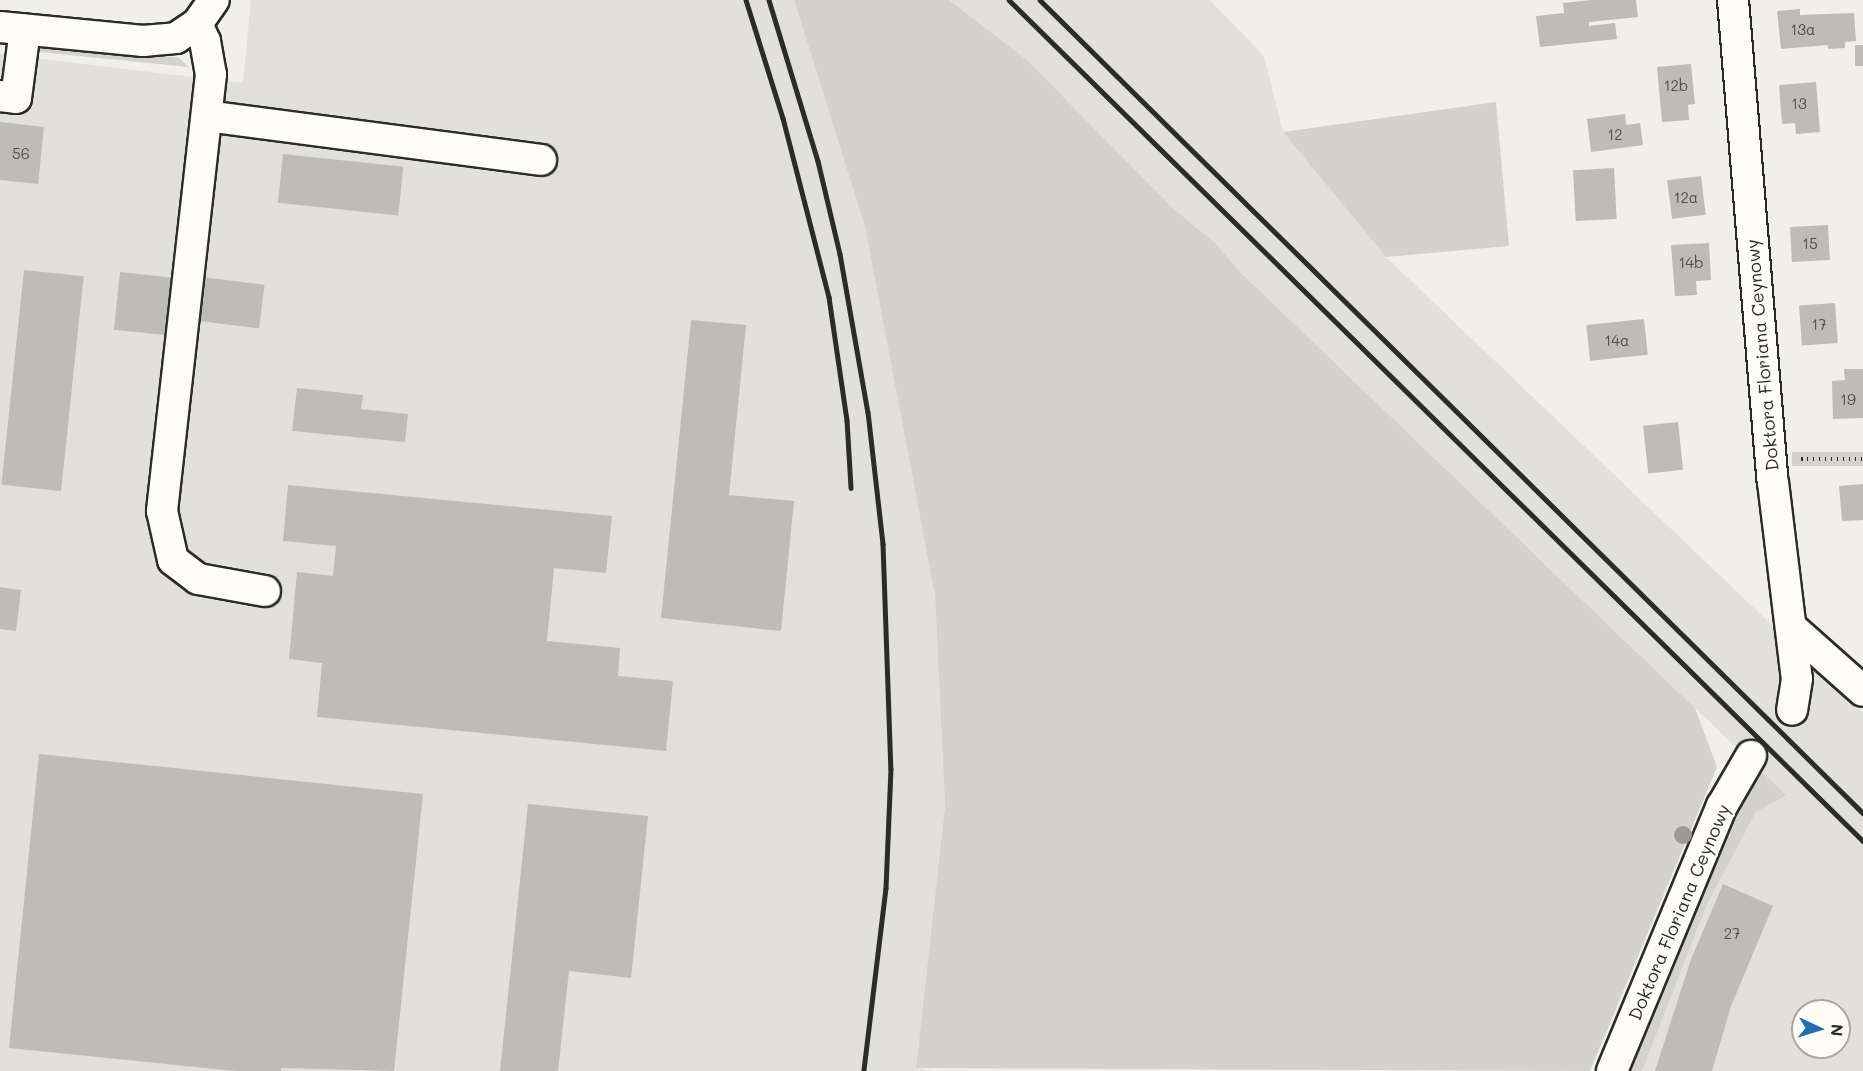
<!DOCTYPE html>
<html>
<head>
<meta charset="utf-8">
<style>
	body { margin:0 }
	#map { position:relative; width:1863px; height:1071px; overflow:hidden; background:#f0efeb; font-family:Mali,sans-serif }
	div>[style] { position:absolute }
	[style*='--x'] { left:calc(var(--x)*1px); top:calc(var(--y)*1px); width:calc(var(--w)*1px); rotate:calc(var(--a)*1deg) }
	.built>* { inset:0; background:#e1e0dc }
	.green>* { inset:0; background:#d3d2cf; transform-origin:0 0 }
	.building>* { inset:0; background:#bdbcb8; transform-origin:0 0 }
	.path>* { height:4px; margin-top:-2px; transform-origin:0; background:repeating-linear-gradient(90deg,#2b2b2b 0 1.5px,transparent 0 6px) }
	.roads { filter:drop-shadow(2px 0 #2b2b2b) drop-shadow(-2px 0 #2b2b2b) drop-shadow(0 2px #2b2b2b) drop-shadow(0 -2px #2b2b2b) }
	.minor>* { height:30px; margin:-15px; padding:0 15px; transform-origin:15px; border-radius:15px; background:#fdfcf7 }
	.rail>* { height:4.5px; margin:-2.25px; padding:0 2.25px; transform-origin:2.25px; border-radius:2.25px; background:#2b2b2b }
	.trees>* { width:18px; height:18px; margin:-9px; border-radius:50%; background:#9b9a98 }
	span { translate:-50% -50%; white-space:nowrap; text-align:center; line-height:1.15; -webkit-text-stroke:4.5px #fdfcf7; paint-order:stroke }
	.number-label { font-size:15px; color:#504f4e }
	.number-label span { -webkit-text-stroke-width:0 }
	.street-label { font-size:18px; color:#2b2b2b }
	.north { position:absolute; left:1791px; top:999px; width:60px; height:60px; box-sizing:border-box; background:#fdfcf7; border:2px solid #a9a8a5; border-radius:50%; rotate:94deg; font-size:16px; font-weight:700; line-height:24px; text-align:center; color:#2b2b2b }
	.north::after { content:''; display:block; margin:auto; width:21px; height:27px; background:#1f6fb2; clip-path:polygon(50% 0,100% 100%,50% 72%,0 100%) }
</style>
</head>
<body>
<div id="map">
	<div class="built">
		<i style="clip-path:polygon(251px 0,794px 0,865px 227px,935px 596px,945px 806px,916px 1068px,932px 1071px,0 1071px,0 54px,243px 83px)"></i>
		<i style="clip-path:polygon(evenodd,949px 0,1210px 0,1264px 56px,1283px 132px,1386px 257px,1863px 712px,1863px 1071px,1642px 1071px,1678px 968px,1710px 897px,1756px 812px,1784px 793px,1241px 273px,1215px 243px,1174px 209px,1064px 97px,949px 0,1803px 1011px,1839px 1011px,1839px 1047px,1803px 1047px,1803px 1011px)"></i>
	</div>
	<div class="green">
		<i style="clip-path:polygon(794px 0,949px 0,1028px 61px,1174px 209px,1215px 243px,1241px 273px,1695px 708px,1717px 767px,1590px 1071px,916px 1068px,945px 806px,935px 596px,865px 227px)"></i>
		<i style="clip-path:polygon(39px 43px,179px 58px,189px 67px,29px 51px)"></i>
		<i style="clip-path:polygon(1496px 102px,1509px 246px,1386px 257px,1283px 132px)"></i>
		<i style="left:1863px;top:452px;width:14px;height:71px;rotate:90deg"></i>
		<i style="clip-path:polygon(1762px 772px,1786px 795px,1756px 812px,1707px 904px,1642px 1071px,1626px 1071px,1743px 793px)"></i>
	</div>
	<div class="building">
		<i style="clip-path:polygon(1592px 0,1636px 0,1638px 17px,1589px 22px,1589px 26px,1615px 23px,1617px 39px,1540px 47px,1536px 16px,1564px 13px,1563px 3px)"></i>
		<i style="clip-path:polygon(1800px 9px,1800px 15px,1854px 13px,1856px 41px,1845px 42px,1845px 48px,1828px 49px,1828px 45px,1781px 49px,1777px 11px)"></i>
		<i style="left:1855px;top:45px;width:8px;height:21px"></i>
		<i style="clip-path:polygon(1691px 64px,1695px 104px,1688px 105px,1689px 120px,1662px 122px,1657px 67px)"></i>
		<i style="clip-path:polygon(1816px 82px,1820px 132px,1796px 134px,1795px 123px,1782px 124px,1779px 85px)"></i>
		<i style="clip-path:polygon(1625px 114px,1626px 125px,1640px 123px,1643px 145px,1591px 152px,1587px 119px)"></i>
		<i style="clip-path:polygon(0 122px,44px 127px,38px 184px,0 180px)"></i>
		<i style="left:283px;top:154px;width:121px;height:49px;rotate:6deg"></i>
		<i style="left:1614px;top:168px;width:51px;height:41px;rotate:87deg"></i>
		<i style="left:1701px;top:176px;width:39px;height:34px;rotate:83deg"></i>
		<i style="left:1828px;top:225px;width:35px;height:38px;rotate:87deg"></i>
		<i style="clip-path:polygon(1709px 243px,1711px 280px,1696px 281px,1697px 295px,1675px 296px,1671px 245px)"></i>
		<i style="left:24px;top:270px;width:60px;height:216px;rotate:6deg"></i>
		<i style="left:120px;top:272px;width:54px;height:58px;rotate:6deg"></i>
		<i style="left:202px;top:277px;width:63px;height:44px;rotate:7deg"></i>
		<i style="left:1835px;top:303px;width:40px;height:36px;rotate:86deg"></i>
		<i style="left:1644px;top:319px;width:36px;height:58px;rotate:84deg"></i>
		<i style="clip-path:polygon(691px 320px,746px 325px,729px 495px,794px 501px,781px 631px,661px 618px)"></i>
		<i style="clip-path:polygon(1844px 369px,1863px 369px,1863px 418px,1833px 419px,1832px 381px,1845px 380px)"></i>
		<i style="clip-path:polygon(297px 388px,363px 395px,361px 409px,408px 414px,405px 442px,292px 431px)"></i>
		<i style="left:1678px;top:422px;width:48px;height:35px;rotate:84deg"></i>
		<i style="clip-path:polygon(1863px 484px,1863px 520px,1842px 521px,1839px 486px)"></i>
		<i style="clip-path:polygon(288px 485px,612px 516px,606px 573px,554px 568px,547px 641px,620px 648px,618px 676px,673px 681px,666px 751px,317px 717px,322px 663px,289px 659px,297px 572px,333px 576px,336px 546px,283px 541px)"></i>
		<i style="clip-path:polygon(0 587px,21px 590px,16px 631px,0 629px)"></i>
		<i style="clip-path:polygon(39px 754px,423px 794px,394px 1071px,281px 1068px,281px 1071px,235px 1071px,9px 1048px)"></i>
		<i style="clip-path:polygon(528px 804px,648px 816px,631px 978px,569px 971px,558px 1071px,500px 1071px)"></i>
		<i style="clip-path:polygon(1723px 884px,1773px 906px,1731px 1006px,1712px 1071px,1655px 1071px,1690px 962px)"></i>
	</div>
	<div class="path">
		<i style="--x:1801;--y:459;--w:62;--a:0"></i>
	</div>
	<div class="roads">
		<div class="minor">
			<i style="--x:1733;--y:0;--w:484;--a:85.3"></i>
			<i style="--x:1773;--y:482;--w:198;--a:83.1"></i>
			<i style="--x:1797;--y:679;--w:31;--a:99"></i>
			<i style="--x:197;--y:24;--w:19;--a:65"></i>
			<i style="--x:205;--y:41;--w:34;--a:80"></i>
			<i style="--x:211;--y:74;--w:440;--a:96.4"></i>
			<i style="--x:162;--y:511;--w:50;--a:77.3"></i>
			<i style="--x:173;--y:560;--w:31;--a:37"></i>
			<i style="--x:198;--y:579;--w:68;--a:10.2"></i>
			<i style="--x:0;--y:27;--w:144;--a:5.6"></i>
			<i style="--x:143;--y:41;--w:33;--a:-5"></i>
			<i style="--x:176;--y:38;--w:25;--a:-34"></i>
			<i style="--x:197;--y:24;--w:29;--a:-55"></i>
			<i style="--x:0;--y:96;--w:16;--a:7"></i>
			<i style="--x:16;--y:98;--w:69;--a:-82.5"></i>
			<i style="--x:207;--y:116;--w:337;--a:7.5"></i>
			<i style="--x:1791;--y:627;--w:96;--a:41.6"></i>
			<i style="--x:1612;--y:1071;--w:287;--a:-67.5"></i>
			<i style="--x:1722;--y:806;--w:58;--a:-59.9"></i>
		</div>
	</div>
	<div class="rail">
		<i style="--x:746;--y:0;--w:124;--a:72.6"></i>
		<i style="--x:783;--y:118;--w:185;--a:75.6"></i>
		<i style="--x:829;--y:297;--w:124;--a:81.7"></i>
		<i style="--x:847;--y:420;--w:68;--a:86.6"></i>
		<i style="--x:769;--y:0;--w:168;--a:73.1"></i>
		<i style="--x:818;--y:161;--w:96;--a:76.7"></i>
		<i style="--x:840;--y:254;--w:160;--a:80"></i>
		<i style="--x:868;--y:412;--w:133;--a:83.5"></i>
		<i style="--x:883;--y:544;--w:225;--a:88"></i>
		<i style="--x:891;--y:769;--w:119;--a:92.4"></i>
		<i style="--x:886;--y:888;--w:184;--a:96.9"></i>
		<i style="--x:1009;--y:0;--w:1199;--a:44.56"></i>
		<i style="--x:1040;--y:0;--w:1157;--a:44.65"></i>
	</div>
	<div class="trees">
		<i style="left:1683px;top:835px"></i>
	</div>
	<div class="number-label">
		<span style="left:1803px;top:30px">13a</span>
		<span style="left:1676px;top:86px">12b</span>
		<span style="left:1799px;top:104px">13</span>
		<span style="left:1615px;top:135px">12</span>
		<span style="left:21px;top:154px">56</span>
		<span style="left:1686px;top:198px">12a</span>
		<span style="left:1810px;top:244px">15</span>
		<span style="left:1691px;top:263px">14b</span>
		<span style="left:1819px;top:325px">17</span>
		<span style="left:1617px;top:341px">14a</span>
		<span style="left:1848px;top:400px">19</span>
		<span style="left:1732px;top:934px">27</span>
	</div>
	<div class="street-label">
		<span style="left:1762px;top:355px;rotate:-95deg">Doktora Floriana Ceynowy</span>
		<span style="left:1679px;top:912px;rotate:-67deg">Doktora Floriana Ceynowy</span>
	</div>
	<div class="north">N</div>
</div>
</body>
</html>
